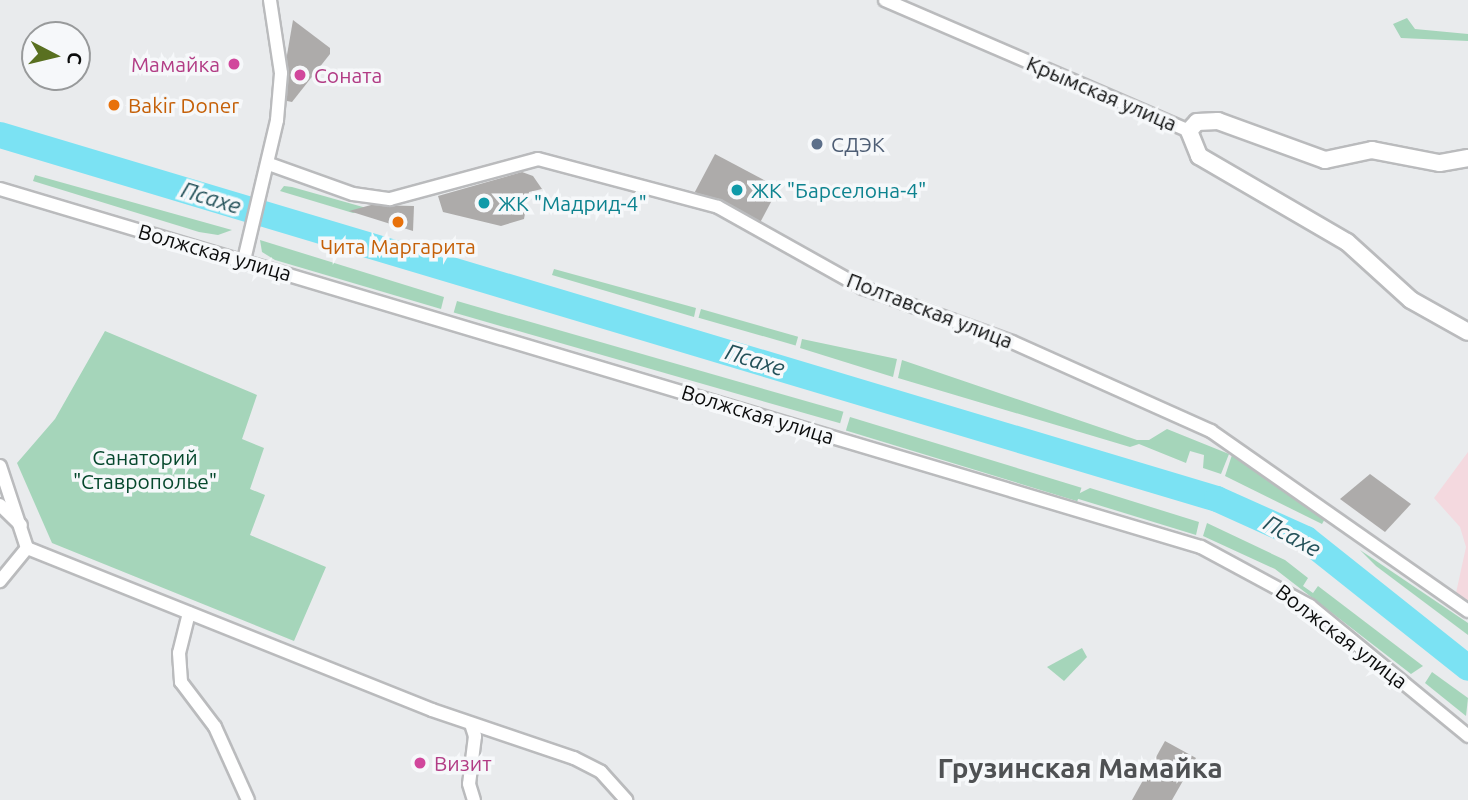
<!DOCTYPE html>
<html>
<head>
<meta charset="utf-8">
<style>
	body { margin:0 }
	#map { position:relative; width:1468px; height:800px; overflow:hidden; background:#e9ebed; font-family:Ubuntu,sans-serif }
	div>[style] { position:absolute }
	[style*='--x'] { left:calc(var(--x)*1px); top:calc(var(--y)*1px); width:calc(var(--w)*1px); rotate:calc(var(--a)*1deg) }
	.education>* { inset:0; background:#f4d9df }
	.green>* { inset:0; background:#a5d5ba; transform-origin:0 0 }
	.river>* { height:26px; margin:-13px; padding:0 13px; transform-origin:13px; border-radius:13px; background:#7be2f3 }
	.building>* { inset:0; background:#adabaa; transform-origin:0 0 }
	.roads { filter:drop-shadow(2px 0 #babbbd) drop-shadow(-2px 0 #babbbd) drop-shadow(0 2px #babbbd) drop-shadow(0 -2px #babbbd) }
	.minor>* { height:12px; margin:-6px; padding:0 6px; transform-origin:6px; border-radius:6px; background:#fff }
	.tertiary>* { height:16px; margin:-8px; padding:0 8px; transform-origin:8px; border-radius:8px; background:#fff }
	.dots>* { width:19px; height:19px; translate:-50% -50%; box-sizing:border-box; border:4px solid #f6f8fa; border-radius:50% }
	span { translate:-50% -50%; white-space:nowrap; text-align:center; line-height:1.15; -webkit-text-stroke:7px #f6f8fa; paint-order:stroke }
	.hotel-label { font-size:21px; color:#b23c85 }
	.right { translate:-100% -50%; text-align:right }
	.left { translate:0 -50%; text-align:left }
	.street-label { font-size:21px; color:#0b0c0c }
	.food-label { font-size:21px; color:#c56008 }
	.service-label { font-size:21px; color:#4e5e75 }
	.culture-label { font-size:21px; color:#0d838f }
	.park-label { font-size:21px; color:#06482d }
	.water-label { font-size:23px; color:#235159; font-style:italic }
	.district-label { font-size:28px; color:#4f5153; font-weight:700 }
	.north { position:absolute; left:21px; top:21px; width:70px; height:70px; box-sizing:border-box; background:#f6f8fa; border:2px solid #989a9b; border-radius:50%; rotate:97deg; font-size:19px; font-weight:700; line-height:28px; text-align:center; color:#0b0c0c }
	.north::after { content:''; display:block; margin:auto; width:24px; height:32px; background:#597020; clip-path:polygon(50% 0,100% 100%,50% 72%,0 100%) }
</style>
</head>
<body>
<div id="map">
	<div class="education">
		<i style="clip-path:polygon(1468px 452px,1468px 602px,1456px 593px,1466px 547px,1460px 527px,1434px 498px)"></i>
	</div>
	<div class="green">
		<i style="clip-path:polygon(1407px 18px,1415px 29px,1468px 34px,1468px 41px,1401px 38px,1393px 24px)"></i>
		<i style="clip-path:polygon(35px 175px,232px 230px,218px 235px,199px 232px,33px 181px)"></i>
		<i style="clip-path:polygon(284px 186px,292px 187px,370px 209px,353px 213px,280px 191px)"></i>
		<i style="clip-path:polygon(260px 240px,444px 297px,441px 309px,275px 260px,262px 252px)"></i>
		<i style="clip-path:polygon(554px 269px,696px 308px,694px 317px,552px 275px)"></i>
		<i style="left:457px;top:301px;width:402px;height:12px;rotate:16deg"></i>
		<i style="left:701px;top:309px;width:101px;height:9px;rotate:16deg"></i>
		<i style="clip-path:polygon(105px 331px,257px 395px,242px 439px,264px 448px,250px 489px,265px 495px,250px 535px,326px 567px,294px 641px,52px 543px,17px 463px,55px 419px)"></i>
		<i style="clip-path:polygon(802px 339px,897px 359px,893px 377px,800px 348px)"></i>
		<i style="clip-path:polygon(902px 360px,1137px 440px,1149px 440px,1167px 429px,1229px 454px,1221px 474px,1203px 468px,1204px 455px,1190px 451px,1186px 463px,1139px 444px,1130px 447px,898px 378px)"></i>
		<i style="left:850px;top:417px;width:242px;height:14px;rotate:17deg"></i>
		<i style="clip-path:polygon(1232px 455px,1327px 515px,1322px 524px,1225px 476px)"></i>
		<i style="clip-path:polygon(1090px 488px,1199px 522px,1196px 535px,1072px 497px)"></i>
		<i style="clip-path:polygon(1207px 523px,1285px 560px,1308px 578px,1303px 586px,1313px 593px,1318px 586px,1423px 666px,1411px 674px,1275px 569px,1203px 536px)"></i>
		<i style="clip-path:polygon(1360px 550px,1468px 623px,1468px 635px,1376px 566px)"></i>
		<i style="clip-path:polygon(1082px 648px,1087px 657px,1064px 681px,1047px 667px)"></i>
		<i style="clip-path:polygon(1432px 672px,1468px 698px,1466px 716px,1425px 683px)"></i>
	</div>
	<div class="river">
		<i style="--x:0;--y:135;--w:1270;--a:16.65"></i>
		<i style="--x:1217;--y:499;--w:98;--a:24.2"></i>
		<i style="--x:1306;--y:539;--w:207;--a:38.5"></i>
	</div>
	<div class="building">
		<i style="clip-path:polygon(293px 20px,330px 48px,330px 54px,292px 102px,287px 101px,287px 55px)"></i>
		<i style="left:715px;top:154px;width:72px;height:43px;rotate:28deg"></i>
		<i style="clip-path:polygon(522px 172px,533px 176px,542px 189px,529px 192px,524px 219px,501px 226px,443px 212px,438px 196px)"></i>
		<i style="clip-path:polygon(371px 205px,414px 206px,413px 231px,349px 211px)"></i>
		<i style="clip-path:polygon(1370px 474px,1411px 504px,1385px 532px,1340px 499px)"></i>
		<i style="clip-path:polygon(1165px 741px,1196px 758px,1172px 800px,1132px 800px)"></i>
	</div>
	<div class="roads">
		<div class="minor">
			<i style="--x:885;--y:0;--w:331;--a:23.3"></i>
			<i style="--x:269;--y:164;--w:89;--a:19.7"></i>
			<i style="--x:353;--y:194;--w:37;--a:8"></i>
			<i style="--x:390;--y:199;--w:153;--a:-15.1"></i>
			<i style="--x:538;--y:159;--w:186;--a:14.9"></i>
			<i style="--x:718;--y:207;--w:166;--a:29.2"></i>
			<i style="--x:863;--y:288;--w:158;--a:19.9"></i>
			<i style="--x:1012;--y:342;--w:218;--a:24.1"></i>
			<i style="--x:1211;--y:431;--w:314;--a:35"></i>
			<i style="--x:0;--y:189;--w:1253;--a:16.6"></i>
			<i style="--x:1201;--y:547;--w:124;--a:28.4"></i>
			<i style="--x:1310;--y:606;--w:205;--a:39.4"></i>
			<i style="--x:244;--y:260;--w:144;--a:-76.7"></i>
			<i style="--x:277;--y:120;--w:47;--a:-85.1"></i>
			<i style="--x:281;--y:73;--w:74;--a:-98.6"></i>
			<i style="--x:0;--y:466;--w:86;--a:71.8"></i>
			<i style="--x:27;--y:548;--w:43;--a:129.3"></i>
			<i style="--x:0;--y:505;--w:29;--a:44"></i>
			<i style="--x:27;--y:548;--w:436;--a:21.8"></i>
			<i style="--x:432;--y:710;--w:150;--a:18.7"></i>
			<i style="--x:574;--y:758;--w:30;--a:27"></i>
			<i style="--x:601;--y:772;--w:38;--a:48"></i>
			<i style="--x:189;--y:613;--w:41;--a:104"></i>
			<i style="--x:179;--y:653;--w:29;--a:86"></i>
			<i style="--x:181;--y:682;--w:56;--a:52.9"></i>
			<i style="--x:215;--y:727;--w:80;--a:65.7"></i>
			<i style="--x:471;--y:724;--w:13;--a:72"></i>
			<i style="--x:475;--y:736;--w:48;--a:97.1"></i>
			<i style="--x:469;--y:784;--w:17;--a:73"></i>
		</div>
		<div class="tertiary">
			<i style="--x:1468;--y:158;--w:29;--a:170"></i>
			<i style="--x:1439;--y:163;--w:68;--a:-169"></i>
			<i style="--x:1372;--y:150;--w:48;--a:168"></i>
			<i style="--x:1325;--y:160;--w:114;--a:-160"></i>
			<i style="--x:1218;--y:121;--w:21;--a:177"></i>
			<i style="--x:1197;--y:122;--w:12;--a:132"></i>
			<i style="--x:1189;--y:131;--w:27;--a:68"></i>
			<i style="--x:1199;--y:156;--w:171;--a:30.2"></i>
			<i style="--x:1347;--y:242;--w:86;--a:42.2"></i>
			<i style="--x:1411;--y:300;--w:65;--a:29.3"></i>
		</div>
	</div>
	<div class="dots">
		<i style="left:234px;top:64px;background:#d1479c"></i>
		<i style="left:300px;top:75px;background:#d1479c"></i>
		<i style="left:114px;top:105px;background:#e8710a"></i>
		<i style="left:817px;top:144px;background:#5c6f8a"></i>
		<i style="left:737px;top:190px;background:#0f9aa8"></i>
		<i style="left:484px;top:203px;background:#0f9aa8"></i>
		<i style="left:398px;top:222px;background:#e8710a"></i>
		<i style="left:420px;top:763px;background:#d1479c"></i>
	</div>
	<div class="hotel-label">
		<span class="right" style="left:220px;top:64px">Мамайка</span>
		<span class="left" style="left:314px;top:75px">Соната</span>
		<span class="left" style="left:434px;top:763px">Визит</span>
	</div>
	<div class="street-label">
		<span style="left:1102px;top:93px;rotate:23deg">Крымская улица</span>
		<span style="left:215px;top:252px;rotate:16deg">Волжская улица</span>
		<span style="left:930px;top:310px;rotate:21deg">Полтавская улица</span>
		<span style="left:758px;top:414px;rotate:17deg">Волжская улица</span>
		<span style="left:1342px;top:636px;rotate:37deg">Волжская улица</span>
	</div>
	<div class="food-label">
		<span class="left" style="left:128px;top:105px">Bakir Doner</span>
		<span style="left:398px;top:246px">Чита Маргарита</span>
	</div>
	<div class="service-label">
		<span class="left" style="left:831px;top:144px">СДЭК</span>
	</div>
	<div class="culture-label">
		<span class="left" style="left:751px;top:190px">ЖК "Барселона-4"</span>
		<span class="left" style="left:498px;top:203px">ЖК "Мадрид-4"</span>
	</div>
	<div class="park-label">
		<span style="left:145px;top:469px">Санаторий<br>"Ставрополье"</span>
	</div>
	<div class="water-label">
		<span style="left:211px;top:198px;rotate:17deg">Псахе</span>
		<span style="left:755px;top:360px;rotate:17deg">Псахе</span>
		<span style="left:1292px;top:536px;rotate:29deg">Псахе</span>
	</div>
	<div class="district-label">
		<span style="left:1080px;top:768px">Грузинская Мамайка</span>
	</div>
	<div class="north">С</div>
</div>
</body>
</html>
